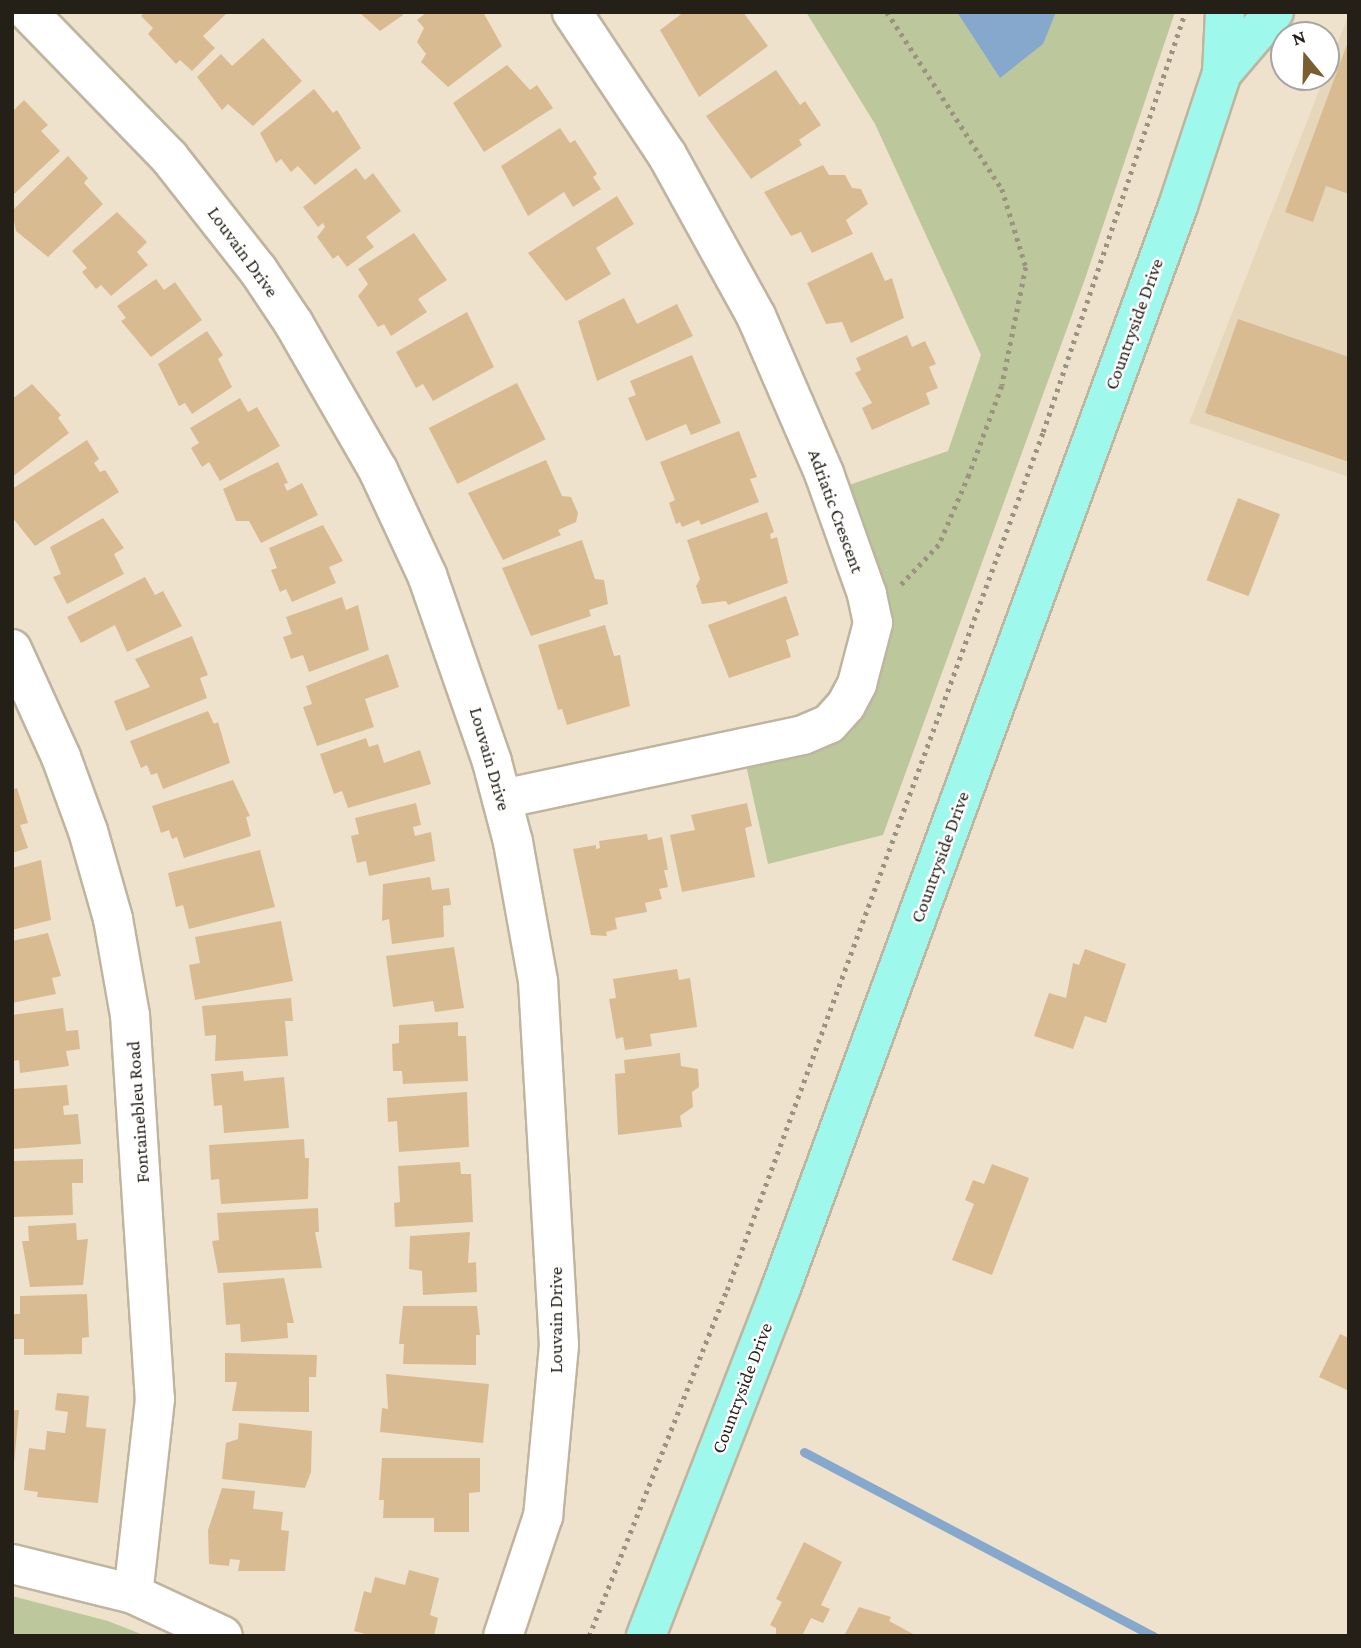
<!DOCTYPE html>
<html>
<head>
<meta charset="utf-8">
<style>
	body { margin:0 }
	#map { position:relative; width:1361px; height:1648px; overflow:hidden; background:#eee2cc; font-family:"Crimson Pro",serif }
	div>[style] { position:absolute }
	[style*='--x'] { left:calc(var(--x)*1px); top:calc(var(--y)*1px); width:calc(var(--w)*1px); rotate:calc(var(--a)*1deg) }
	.built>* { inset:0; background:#e6d7bb }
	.green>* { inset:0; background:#bcc89c }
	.water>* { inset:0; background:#85a8cc }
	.stream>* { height:9px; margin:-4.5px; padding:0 4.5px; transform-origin:4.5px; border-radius:4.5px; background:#85a8cc }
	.building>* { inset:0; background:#d9bb92; transform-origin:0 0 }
	.path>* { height:4.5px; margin-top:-2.25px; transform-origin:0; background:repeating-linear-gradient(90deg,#9b9282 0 3.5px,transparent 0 8.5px) }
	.roads { filter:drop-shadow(2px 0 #bfb49f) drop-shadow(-2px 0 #bfb49f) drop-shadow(0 2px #bfb49f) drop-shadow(0 -2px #bfb49f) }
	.minor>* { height:38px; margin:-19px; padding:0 19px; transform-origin:19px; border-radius:19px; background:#fff }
	.major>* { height:38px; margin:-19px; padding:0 19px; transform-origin:19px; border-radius:19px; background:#9ef8eb }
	span { translate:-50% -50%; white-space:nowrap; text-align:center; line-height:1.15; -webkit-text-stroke:5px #fff; paint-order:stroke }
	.street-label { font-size:19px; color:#241f17 }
	.frame { position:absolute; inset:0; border:14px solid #241f17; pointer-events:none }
	.north { position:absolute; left:1270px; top:21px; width:70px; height:70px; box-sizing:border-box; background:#fff; border:2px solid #a7a5a2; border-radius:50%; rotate:341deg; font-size:19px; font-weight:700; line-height:28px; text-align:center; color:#241f17 }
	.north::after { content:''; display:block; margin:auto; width:24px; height:32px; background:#7a5d30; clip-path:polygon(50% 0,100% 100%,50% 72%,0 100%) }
</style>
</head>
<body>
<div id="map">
	<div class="built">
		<i style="clip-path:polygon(1349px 14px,1349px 477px,1189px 423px)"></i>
	</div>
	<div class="green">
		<i style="clip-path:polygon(806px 12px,1175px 12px,1085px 279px,883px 835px,768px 864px,746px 765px,830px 746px,852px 731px,893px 629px,882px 577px,849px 485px,948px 451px,981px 355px,875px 124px)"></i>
		<i style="clip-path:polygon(12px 1596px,108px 1621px,146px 1636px,12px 1636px)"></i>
	</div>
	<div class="water">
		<i style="clip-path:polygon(957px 12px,1056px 12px,1043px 44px,1000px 78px)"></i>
	</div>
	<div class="stream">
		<i style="--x:804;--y:1452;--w:395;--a:27.8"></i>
	</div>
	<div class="building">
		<i style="clip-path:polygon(144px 12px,228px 12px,203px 36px,215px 48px,192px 71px,180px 60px,176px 64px,148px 34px,153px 28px,141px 16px)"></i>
		<i style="clip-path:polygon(359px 12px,401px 12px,403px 15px,380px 31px)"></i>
		<i style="clip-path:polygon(427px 12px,483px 12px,502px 46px,448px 87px,421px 62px,426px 54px,417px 42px,424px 28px,417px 20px)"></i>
		<i style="clip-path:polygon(684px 12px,743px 12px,768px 46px,699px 97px,660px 30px)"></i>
		<i style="clip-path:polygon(263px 38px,302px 81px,253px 126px,228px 104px,222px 110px,197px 77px,221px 54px,232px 66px)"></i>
		<i style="clip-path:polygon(1349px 39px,1349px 194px,1326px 186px,1313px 222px,1285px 212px)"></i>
		<i style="clip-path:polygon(507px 65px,530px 90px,537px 85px,553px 108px,484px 152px,453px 103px)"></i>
		<i style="clip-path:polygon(776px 70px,800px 105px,805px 101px,821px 125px,799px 140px,802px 145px,751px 179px,706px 116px)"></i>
		<i style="clip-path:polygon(314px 89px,333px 113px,337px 110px,361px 148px,315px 185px,298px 166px,291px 172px,281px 159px,276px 163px,260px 133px)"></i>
		<i style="clip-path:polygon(24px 100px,48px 125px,41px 131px,60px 151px,12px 196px,12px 112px)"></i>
		<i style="clip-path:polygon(560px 128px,570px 143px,575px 140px,597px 174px,593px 177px,601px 189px,573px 207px,564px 192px,528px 216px,501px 166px)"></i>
		<i style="clip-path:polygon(68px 156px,88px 178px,84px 183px,103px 204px,48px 257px,16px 231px,12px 211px)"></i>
		<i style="clip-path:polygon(823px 165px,829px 175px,845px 175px,852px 188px,861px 189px,868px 204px,846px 220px,853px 234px,812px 253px,801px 232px,791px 236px,764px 192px)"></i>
		<i style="clip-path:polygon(356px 168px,365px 180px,373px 173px,401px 211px,366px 237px,374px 247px,347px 267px,338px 255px,333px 259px,317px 237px,325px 227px,323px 223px,318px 227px,303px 207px)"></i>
		<i style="clip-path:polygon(617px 196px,634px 224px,596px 248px,611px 274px,566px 301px,528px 253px)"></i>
		<i style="clip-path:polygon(117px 212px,147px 242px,137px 252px,148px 265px,111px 296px,101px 285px,96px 289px,82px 272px,87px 268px,72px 251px)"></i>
		<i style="clip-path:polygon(414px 233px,447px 280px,418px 299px,427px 312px,391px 336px,384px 324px,378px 327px,358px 296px,368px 284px,358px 269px)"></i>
		<i style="clip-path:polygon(872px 252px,885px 281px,892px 278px,904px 318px,851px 343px,842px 322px,826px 324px,807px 283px)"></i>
		<i style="clip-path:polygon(156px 279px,164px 290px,175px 282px,202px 320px,151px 357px,121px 321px,126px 318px,117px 306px)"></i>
		<i style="clip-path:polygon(624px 298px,637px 324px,677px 304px,693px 336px,597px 381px,578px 321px)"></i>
		<i style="clip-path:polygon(467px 312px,494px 367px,433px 401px,423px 384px,416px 388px,396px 352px)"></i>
		<i style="clip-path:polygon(1238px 319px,1349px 357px,1349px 462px,1205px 413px)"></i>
		<i style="clip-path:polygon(207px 331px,223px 355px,218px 359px,232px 387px,192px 414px,185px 403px,179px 406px,158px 364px)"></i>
		<i style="clip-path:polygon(907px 335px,912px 347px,925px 341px,936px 364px,929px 367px,938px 388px,926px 393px,930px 404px,872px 430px,862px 408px,872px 403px,855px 373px,861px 370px,856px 358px)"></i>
		<i style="clip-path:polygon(692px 355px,721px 423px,691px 435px,686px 424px,646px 441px,628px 398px,636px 395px,630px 381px)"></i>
		<i style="left:517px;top:383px;width:63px;height:99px;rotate:63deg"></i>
		<i style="clip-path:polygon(32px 384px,61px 415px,58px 418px,69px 433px,12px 477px,12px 399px)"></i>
		<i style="clip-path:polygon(240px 398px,248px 412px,257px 407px,280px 446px,220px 481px,209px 462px,202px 467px,191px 448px,199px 443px,190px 428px)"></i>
		<i style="clip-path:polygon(739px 431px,757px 477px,750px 479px,759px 502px,701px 525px,699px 520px,682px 527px,680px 522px,676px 524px,669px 503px,675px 500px,660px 462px)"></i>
		<i style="clip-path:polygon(87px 440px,99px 459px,94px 463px,100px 472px,105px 470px,119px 492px,35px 546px,12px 517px,12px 489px)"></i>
		<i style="clip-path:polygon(546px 460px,562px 496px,571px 497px,578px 513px,576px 522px,558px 530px,561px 535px,503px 560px,468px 493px)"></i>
		<i style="clip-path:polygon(278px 462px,288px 483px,284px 484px,287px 491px,302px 483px,318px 515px,261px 543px,249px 521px,236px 521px,223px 489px)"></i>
		<i style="left:1238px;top:498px;width:45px;height:88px;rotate:21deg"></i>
		<i style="clip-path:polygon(767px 512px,774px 532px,770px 534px,771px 539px,777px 537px,788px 583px,728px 605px,726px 601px,702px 604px,696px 586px,700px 579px,687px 540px)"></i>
		<i style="clip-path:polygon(103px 518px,124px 548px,114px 554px,124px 574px,67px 604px,53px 577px,61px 574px,50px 547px)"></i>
		<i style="clip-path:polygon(323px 525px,343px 561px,329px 567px,336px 583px,292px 602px,286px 589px,280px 592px,271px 570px,277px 568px,269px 548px)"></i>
		<i style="clip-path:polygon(582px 540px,595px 579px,604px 580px,608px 604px,589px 610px,591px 616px,531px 636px,502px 568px)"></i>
		<i style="clip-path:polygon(145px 577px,155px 595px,163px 591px,182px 626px,127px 652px,115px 625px,81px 643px,67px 617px)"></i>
		<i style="clip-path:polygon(786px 596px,799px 635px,786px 640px,791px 657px,729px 678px,708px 625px)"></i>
		<i style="clip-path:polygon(342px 597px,346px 610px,358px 605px,369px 650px,309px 672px,303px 655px,291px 659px,283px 637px,292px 634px,286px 617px)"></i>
		<i style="clip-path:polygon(605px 625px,614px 656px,620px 655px,630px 706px,567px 725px,562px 709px,558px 710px,538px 645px)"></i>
		<i style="clip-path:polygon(192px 636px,208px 675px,200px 678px,207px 698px,126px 731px,114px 701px,150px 687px,135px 659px)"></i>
		<i style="clip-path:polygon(388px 654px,399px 687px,365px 699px,374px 727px,317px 746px,303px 707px,312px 704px,306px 686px)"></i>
		<i style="clip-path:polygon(208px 711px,214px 724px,218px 722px,230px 763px,163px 789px,157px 773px,151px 775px,147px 765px,141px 768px,130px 741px)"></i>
		<i style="clip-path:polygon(366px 738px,369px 747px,378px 744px,384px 763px,420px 750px,431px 784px,348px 808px,342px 791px,334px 794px,320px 754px)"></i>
		<i style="clip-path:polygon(233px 780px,250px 816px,246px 817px,251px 836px,184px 858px,177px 837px,172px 839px,169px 830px,161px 833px,152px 806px)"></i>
		<i style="clip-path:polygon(17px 788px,28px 823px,20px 825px,28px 848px,12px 853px,12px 790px)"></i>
		<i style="clip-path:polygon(416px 803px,421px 825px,413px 827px,415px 836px,431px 832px,435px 861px,369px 876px,366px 861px,357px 863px,351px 836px,359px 834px,355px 818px)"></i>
		<i style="clip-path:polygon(747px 803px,752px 826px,745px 828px,755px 877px,682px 892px,670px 835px,695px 830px,691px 815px)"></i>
		<i style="clip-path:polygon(647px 834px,648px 840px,662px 837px,668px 870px,664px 870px,668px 887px,659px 889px,662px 899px,645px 903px,647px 912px,615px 918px,617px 929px,606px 932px,607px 936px,591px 935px,573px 849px,596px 845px,596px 849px,600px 848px,599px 841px)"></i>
		<i style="clip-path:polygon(260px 850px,275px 907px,189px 929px,183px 905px,176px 907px,168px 873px)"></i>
		<i style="clip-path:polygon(41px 860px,51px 920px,12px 930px,12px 868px)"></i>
		<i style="clip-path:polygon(430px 877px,432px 890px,449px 888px,451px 905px,443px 906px,444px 937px,392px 944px,389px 919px,382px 921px,383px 884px)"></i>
		<i style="clip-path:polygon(281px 921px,293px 981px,195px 1000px,189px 965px,200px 963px,195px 937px)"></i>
		<i style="clip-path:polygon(48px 933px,61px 976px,52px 978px,56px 994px,12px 1003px,12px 941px)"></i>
		<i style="clip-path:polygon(454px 947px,464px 1008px,435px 1012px,433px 1001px,393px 1007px,386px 956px)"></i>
		<i style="clip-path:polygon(1085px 949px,1126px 964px,1106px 1023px,1085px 1016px,1073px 1049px,1034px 1036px,1049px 993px,1066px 998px,1073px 963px,1079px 965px)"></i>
		<i style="clip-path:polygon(677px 969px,679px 980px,690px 978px,697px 1027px,650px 1034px,652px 1046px,625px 1050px,623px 1037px,616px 1039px,609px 999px,616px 998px,613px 979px)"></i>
		<i style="clip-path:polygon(291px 998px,293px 1021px,285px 1021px,288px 1056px,215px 1061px,216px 1035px,205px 1036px,202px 1006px)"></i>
		<i style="clip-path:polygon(63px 1008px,66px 1031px,78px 1030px,80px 1049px,66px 1051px,69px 1066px,20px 1073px,19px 1060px,13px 1061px,12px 1015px)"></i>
		<i style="clip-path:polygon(458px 1022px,458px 1036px,466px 1036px,468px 1081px,403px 1084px,402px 1071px,393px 1071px,392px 1044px,399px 1043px,399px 1025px)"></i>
		<i style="clip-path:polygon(680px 1053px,681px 1066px,698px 1069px,699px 1087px,692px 1092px,693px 1107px,680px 1116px,682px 1127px,618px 1135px,615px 1074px,625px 1073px,624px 1060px)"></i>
		<i style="clip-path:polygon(243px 1071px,244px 1081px,284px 1077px,289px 1128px,224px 1133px,222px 1105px,214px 1106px,211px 1074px)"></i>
		<i style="clip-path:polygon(67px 1085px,69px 1105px,63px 1106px,64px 1115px,78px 1114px,81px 1144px,12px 1149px,12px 1089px)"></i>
		<i style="clip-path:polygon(467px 1092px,469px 1147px,399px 1152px,397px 1121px,388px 1122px,387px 1098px)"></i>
		<i style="clip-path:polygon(304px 1139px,305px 1158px,309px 1158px,308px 1199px,221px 1204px,219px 1179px,211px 1180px,209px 1145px)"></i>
		<i style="clip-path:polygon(83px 1159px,83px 1183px,72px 1183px,73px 1215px,12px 1217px,12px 1161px)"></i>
		<i style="clip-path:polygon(460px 1162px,461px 1174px,471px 1174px,473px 1222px,395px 1227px,394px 1203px,400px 1202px,398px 1166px)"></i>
		<i style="clip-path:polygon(992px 1164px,1029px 1178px,992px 1275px,952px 1260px,974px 1204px,965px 1200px,973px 1180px,984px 1184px)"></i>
		<i style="clip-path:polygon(318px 1208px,319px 1232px,315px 1232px,322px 1268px,218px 1273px,212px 1241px,219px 1240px,217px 1213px)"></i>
		<i style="clip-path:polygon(76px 1223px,77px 1240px,88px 1239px,83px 1285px,30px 1287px,22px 1241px,29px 1241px,28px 1226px)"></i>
		<i style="clip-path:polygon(470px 1232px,468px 1263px,476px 1262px,477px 1292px,423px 1295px,422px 1271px,409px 1269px,410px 1236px)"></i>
		<i style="clip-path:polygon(284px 1278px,294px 1323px,287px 1323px,288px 1338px,241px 1342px,240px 1324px,226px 1325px,223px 1283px)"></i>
		<i style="clip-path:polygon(87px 1294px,89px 1337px,82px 1338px,82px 1354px,24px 1355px,24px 1339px,14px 1339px,13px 1314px,20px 1314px,20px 1296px)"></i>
		<i style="clip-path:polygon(403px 1306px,477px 1306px,480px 1335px,476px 1335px,476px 1365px,403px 1364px,404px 1344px,399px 1344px)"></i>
		<i style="clip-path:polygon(1340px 1334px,1349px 1338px,1349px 1391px,1319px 1377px)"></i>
		<i style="clip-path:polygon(225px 1353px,317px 1355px,316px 1377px,309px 1377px,309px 1412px,232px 1411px,237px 1382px,225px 1382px)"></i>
		<i style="clip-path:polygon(386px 1374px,489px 1384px,483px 1443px,380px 1432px,382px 1408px,388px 1409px)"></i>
		<i style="clip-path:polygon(57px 1393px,89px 1396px,86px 1427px,106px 1429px,98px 1503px,37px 1497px,38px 1492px,24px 1490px,29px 1448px,45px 1450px,47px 1431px,65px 1433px,68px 1412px,55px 1410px)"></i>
		<i style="clip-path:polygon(12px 1410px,19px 1410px,14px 1464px,12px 1464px)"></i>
		<i style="clip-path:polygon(239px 1423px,312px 1431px,311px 1472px,305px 1488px,222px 1479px,226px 1443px,238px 1439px)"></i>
		<i style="clip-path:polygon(382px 1458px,480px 1458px,480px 1492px,469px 1493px,469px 1532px,434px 1532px,434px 1518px,383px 1518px,384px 1500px,379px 1500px)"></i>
		<i style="clip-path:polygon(222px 1488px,255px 1491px,253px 1509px,283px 1512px,281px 1530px,289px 1531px,285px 1571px,238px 1571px,240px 1560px,230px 1559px,229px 1566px,209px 1564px,208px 1530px)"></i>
		<i style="clip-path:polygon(804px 1542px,842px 1562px,821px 1605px,830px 1609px,823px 1623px,811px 1618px,802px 1636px,776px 1636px,776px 1628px,770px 1625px,782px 1602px,776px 1599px)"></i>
		<i style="clip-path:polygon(409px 1570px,439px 1578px,430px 1615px,438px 1618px,434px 1636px,374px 1636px,354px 1631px,364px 1591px,371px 1593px,375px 1577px,405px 1585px)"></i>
		<i style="clip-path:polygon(859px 1607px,891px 1617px,889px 1621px,917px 1636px,844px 1636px)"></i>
	</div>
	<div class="path">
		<i style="--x:887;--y:12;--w:211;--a:57"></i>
		<i style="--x:1002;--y:189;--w:82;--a:72.9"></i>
		<i style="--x:1026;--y:267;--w:121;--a:101.4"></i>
		<i style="--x:1002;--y:386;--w:95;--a:110.3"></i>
		<i style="--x:969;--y:475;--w:76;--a:113.2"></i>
		<i style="--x:939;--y:545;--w:55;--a:133.5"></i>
		<i style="--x:589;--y:1636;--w:373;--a:-68.3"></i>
		<i style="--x:727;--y:1290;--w:914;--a:-69.78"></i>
		<i style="--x:1043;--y:432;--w:443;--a:-71.3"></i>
	</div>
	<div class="roads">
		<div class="minor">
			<i style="--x:28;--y:12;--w:202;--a:45.8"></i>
			<i style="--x:169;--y:157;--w:144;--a:51.8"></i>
			<i style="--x:258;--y:270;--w:65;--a:56.3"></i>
			<i style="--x:294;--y:324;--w:168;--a:60.1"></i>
			<i style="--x:378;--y:470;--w:116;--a:65"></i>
			<i style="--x:427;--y:575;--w:198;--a:70.8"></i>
			<i style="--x:492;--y:762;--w:83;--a:75.3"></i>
			<i style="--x:513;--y:842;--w:141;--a:79.8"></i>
			<i style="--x:538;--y:981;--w:365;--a:86.7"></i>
			<i style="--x:559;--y:1345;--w:172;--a:95.3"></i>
			<i style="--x:543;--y:1516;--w:126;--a:108.4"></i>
			<i style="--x:12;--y:649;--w:119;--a:65.6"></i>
			<i style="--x:61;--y:757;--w:79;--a:70"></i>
			<i style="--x:88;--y:831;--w:91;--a:74.1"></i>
			<i style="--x:113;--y:919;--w:97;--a:80"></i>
			<i style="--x:130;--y:1015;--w:385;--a:86.3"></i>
			<i style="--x:155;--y:1399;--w:196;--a:96.4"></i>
			<i style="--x:502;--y:799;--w:308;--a:-12"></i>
			<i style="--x:803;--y:735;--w:28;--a:-23"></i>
			<i style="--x:829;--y:724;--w:25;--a:-48"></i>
			<i style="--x:846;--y:705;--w:24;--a:-62"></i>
			<i style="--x:857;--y:684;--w:63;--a:-75.3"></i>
			<i style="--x:873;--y:623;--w:30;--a:-102"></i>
			<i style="--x:867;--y:594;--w:128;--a:-109.6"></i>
			<i style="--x:824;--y:473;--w:171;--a:-113.4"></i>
			<i style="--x:756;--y:316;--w:184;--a:-118.9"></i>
			<i style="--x:667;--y:155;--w:172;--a:-123.6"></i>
			<i style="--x:12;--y:1564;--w:125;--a:13.9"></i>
			<i style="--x:133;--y:1594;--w:99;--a:25"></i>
		</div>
		<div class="major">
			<i style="--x:1222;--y:73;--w:80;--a:-49.6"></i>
			<i style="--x:646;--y:1636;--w:373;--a:-68.8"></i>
			<i style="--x:781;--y:1288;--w:1153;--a:-69.85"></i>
			<i style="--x:1178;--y:206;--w:140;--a:-71.7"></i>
			<i style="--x:1222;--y:73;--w:61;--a:-87.2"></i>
		</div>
	</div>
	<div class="street-label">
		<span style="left:243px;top:252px;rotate:54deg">Louvain Drive</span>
		<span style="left:1134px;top:324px;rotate:-70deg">Countryside Drive</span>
		<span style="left:836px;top:511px;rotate:70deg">Adriatic Crescent</span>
		<span style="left:490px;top:759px;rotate:74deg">Louvain Drive</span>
		<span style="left:940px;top:857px;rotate:-70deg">Countryside Drive</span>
		<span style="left:138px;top:1112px;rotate:-94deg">Fontainebleu Road</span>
		<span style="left:556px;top:1320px;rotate:-90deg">Louvain Drive</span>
		<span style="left:742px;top:1388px;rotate:-69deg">Countryside Drive</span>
	</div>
	<div class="frame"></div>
	<div class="north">N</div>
</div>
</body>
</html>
